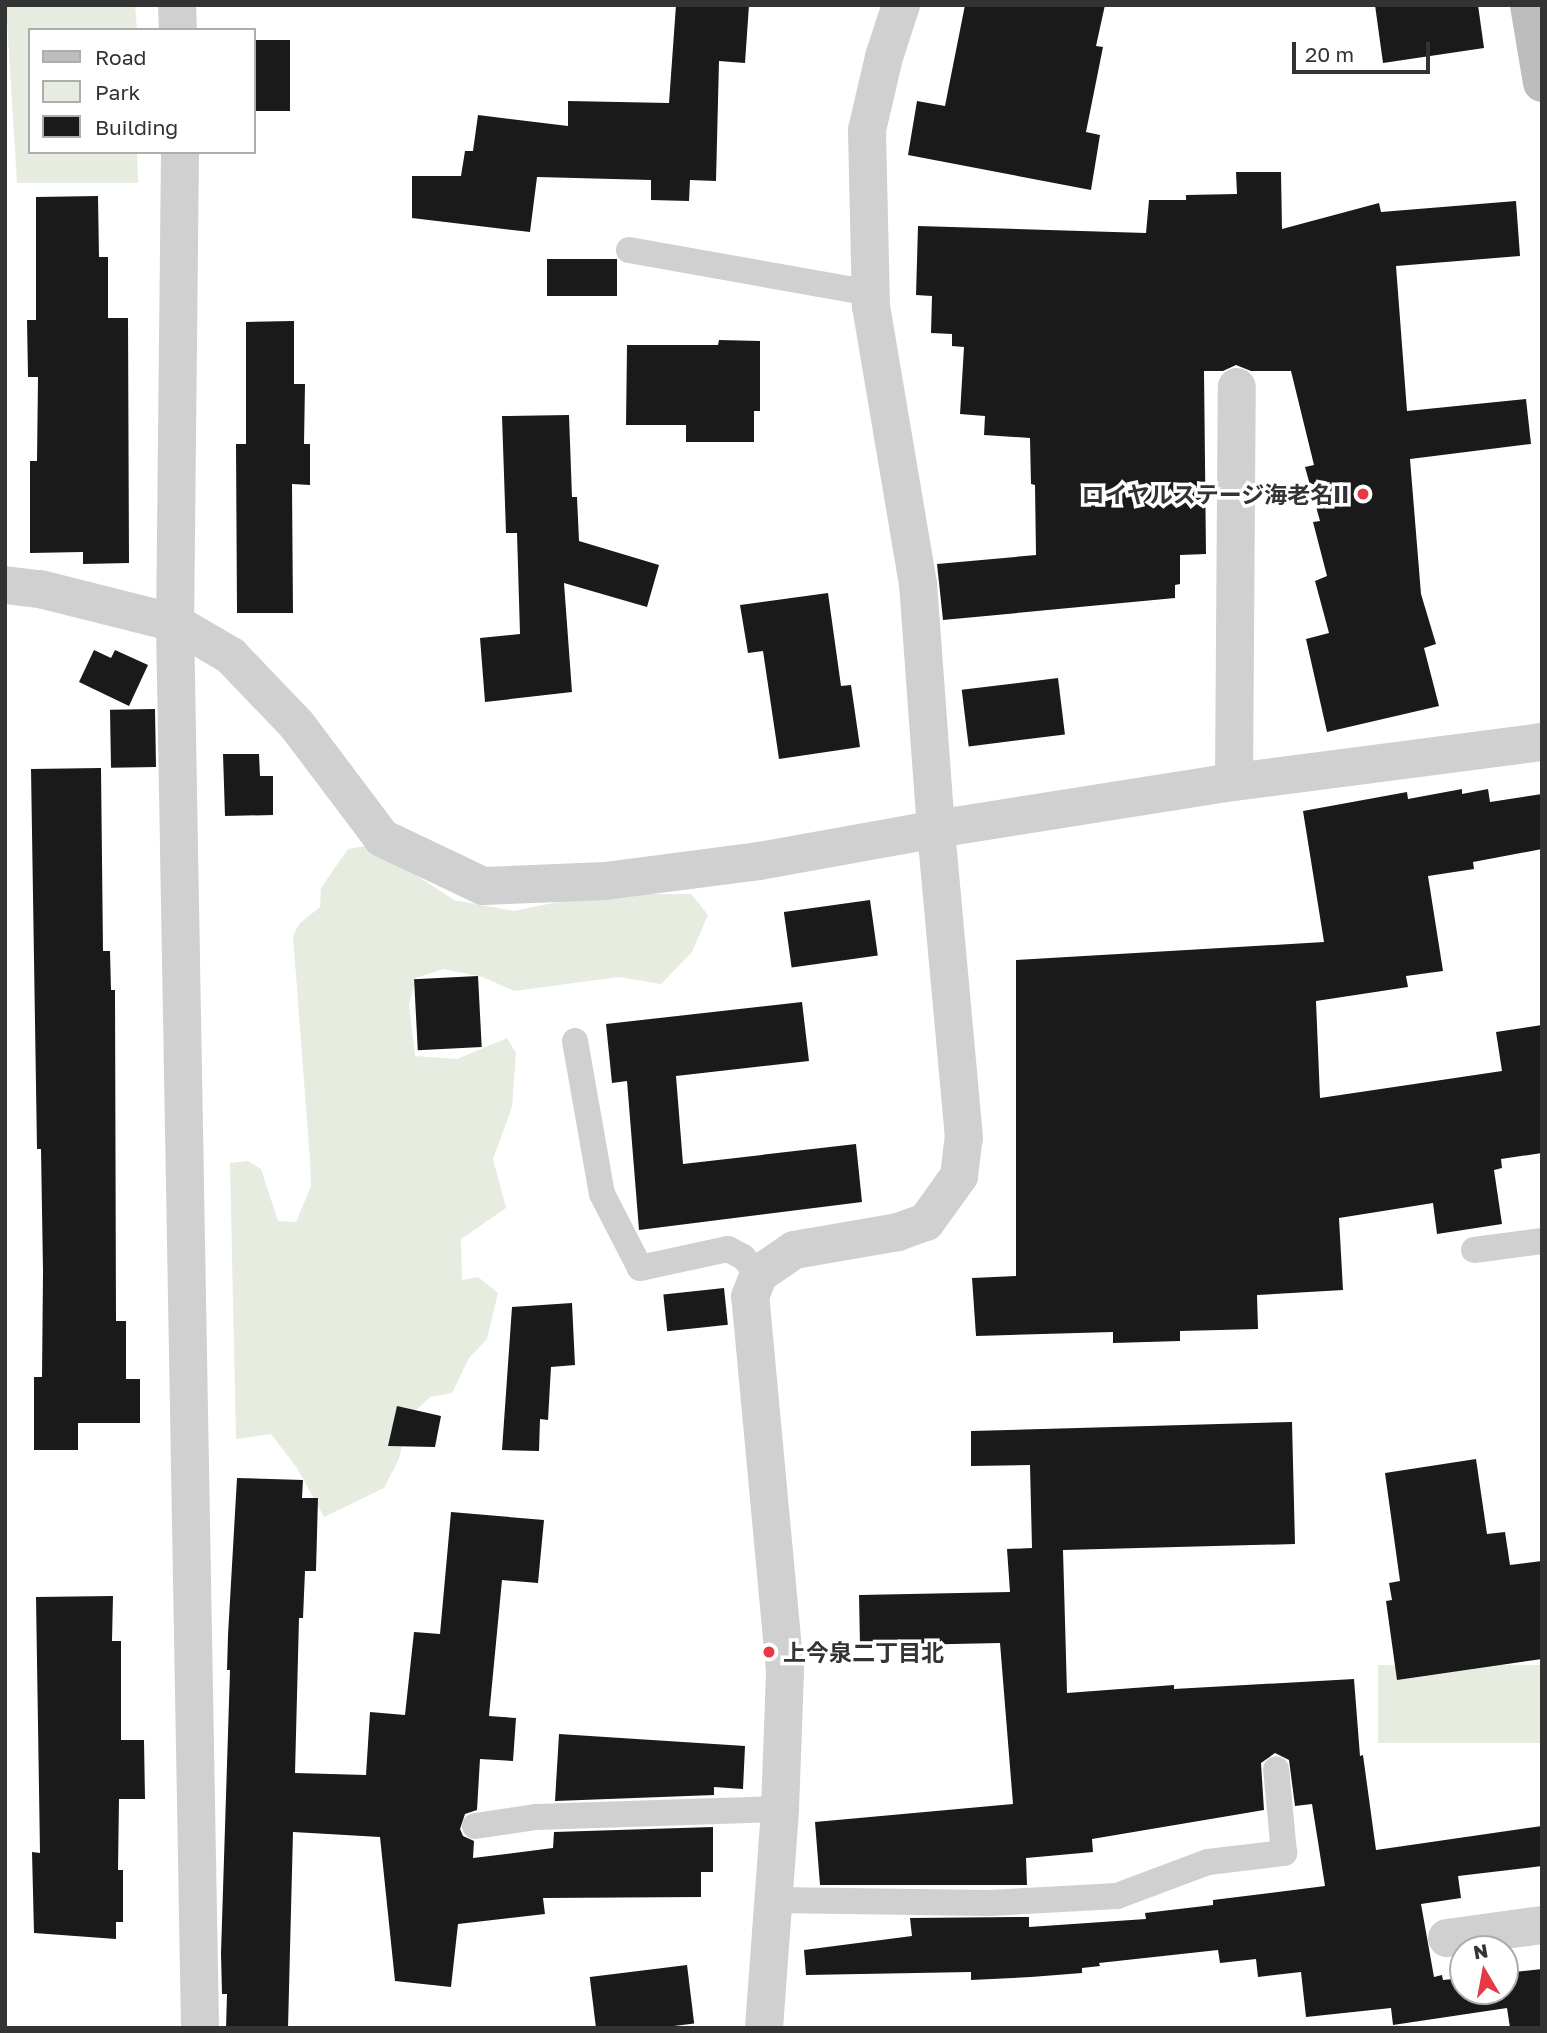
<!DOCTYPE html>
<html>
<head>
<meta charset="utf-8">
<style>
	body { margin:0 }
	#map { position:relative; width:1547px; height:2033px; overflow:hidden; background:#fff; font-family:"Golos Text","Noto Sans JP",sans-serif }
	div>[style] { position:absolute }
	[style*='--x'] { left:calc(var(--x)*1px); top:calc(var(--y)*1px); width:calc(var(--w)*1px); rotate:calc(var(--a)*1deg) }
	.green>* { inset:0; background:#e6ecdf; transform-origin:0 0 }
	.building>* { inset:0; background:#1a1a1a; transform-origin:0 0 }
	.lane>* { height:26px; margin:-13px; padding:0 13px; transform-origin:13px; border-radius:13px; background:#d0d0d0 }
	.street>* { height:38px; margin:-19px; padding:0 19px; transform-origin:19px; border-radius:19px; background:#d0d0d0 }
	.secondary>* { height:38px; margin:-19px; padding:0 19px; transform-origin:19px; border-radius:19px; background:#bdbdbd }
	.dots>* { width:19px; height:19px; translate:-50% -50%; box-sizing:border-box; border:4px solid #fff; border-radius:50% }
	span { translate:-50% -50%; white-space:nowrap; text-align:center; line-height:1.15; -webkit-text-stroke:7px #fff; paint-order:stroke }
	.poi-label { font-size:23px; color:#333; font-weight:700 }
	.right { translate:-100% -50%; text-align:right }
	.left { translate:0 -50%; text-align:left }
	.frame { position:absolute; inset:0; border:7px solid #333; pointer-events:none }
	.legend { position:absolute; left:28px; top:28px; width:228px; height:126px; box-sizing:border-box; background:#fff; border:2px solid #adadad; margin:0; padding:9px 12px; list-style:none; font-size:21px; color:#333 }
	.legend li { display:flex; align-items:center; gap:14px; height:35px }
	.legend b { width:35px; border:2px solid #adadad }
	.north { position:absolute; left:1449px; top:1935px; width:70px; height:70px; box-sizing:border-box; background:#fff; border:2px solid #adadad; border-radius:50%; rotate:350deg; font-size:19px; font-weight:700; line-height:28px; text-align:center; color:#333 }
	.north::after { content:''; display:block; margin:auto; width:24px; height:32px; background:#e63946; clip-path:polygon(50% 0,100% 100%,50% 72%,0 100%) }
	.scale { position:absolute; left:1292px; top:42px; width:138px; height:32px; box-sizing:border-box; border:4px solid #333; border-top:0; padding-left:9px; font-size:21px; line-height:24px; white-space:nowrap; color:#333; -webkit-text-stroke:5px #fff; paint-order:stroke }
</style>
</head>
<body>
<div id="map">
	<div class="green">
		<i style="clip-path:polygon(6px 5px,135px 5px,137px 30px,30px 30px,30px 152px,137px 152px,138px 183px,17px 183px)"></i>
		<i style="clip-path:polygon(365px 846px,393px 860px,454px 900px,514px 911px,572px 899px,634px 894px,691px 894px,708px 915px,692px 952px,661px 984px,619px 977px,514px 991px,483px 977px,443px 969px,416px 978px,409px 1004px,415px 1056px,457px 1059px,507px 1038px,516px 1053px,512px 1107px,493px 1159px,506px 1208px,461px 1239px,462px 1280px,478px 1277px,498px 1293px,487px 1339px,469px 1358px,452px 1393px,430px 1397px,408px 1418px,399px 1459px,384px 1488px,324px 1517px,297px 1468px,271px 1434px,236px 1439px,230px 1163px,248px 1161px,261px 1169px,278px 1221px,296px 1222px,311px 1186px,310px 1160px,293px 936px,299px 924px,320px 907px,321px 888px,348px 849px)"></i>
		<i style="left:1542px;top:1665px;width:78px;height:164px;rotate:90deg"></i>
	</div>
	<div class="building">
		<i style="clip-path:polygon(676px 5px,749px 5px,745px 63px,719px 61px,716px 181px,690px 180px,689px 201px,651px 200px,651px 180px,537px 177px,530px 232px,412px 218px,412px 176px,461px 176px,465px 151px,473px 151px,478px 115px,568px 126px,568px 101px,669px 103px)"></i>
		<i style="clip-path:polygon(965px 5px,1105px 5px,1096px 46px,1103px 47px,1086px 132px,1100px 135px,1091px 190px,908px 155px,917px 101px,945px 106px)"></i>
		<i style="clip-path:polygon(1375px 5px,1478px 5px,1484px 48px,1383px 63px)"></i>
		<i style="left:254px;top:40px;width:36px;height:71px"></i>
		<i style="clip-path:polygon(1236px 172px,1281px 172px,1282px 229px,1379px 203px,1381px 212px,1516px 201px,1520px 256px,1396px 266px,1407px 411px,1526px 399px,1531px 444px,1410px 459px,1421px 594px,1436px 644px,1424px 648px,1439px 706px,1327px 732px,1306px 639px,1329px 633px,1315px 581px,1327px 576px,1313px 522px,1320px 521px,1305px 467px,1314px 465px,1291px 371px,1251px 371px,1236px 365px,1223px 371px,1204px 371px,1206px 554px,1180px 555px,1180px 584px,1175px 585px,1175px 598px,943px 620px,937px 564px,1036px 555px,1035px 485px,1031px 484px,1030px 438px,984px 435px,985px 416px,960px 414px,964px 347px,952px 346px,952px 334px,931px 333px,932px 296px,916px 295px,918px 226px,1146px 233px,1149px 200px,1186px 200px,1186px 195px,1237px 194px)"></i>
		<i style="clip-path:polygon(98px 196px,99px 257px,108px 257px,108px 318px,128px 318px,129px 563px,83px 564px,83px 552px,30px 553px,30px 461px,37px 461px,38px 377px,28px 377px,27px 320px,36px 320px,36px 197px)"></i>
		<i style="left:547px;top:259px;width:70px;height:37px"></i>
		<i style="clip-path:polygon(294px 321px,294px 384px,305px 384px,304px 444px,310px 444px,310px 485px,292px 484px,293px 613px,237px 613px,236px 444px,246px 444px,246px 322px)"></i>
		<i style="clip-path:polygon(719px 340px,760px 341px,760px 411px,754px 411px,754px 442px,686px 442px,686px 425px,626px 425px,627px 345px,718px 345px)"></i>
		<i style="clip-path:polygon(569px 415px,572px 497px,577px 497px,579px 541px,659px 565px,647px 607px,564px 583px,572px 692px,485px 702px,480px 638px,520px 634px,517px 533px,506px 533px,502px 416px)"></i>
		<i style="clip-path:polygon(828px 593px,841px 686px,851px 685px,860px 747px,779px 759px,763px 651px,748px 653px,740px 605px)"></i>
		<i style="clip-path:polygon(94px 650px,111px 658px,115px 650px,148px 665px,129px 706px,79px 682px)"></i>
		<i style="left:1058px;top:678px;width:57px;height:97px;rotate:83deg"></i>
		<i style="left:155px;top:709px;width:58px;height:45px;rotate:89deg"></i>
		<i style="clip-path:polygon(223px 754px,259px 754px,260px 776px,273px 776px,273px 815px,225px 816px)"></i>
		<i style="clip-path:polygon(101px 768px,103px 951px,110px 951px,111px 990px,115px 990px,116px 1321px,126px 1321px,126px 1379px,140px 1379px,140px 1423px,78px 1423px,78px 1450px,34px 1450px,34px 1377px,42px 1377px,43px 1272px,41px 1149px,37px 1149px,31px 769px)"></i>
		<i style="clip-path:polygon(1462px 789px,1462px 794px,1488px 789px,1490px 802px,1542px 794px,1542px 849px,1473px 862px,1474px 869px,1428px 876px,1443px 971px,1406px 976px,1408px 987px,1316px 1001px,1320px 1098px,1502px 1071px,1496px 1032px,1542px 1025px,1542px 1153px,1501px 1159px,1502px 1168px,1494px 1170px,1502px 1224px,1437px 1234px,1433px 1203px,1339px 1218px,1343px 1290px,1257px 1295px,1258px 1329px,1180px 1331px,1180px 1341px,1113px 1343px,1113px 1332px,976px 1336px,972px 1278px,1016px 1276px,1016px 960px,1324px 942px,1303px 811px,1407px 792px,1408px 799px)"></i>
		<i style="left:870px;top:900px;width:56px;height:87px;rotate:82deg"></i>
		<i style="left:478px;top:976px;width:71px;height:64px;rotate:87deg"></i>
		<i style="clip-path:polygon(802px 1002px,809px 1061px,676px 1076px,683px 1164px,856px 1144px,862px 1202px,639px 1230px,627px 1081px,612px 1083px,606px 1024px)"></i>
		<i style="left:724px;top:1288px;width:37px;height:61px;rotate:84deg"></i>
		<i style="clip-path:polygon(572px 1303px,575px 1365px,551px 1367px,548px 1420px,540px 1419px,539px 1451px,502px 1450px,512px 1307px)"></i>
		<i style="clip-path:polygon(397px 1406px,441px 1416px,435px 1447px,388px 1446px)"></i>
		<i style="clip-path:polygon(1292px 1422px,1295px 1544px,1063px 1550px,1067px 1693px,1174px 1685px,1174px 1689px,1354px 1679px,1360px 1756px,1363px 1755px,1376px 1850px,1542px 1826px,1542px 1866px,1458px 1876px,1461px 1898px,1421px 1904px,1434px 1977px,1442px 1975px,1443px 1980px,1463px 1978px,1463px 1991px,1505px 1991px,1505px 1973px,1542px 1969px,1542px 2028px,1510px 2028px,1507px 2008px,1393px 2025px,1391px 2008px,1306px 2017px,1301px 1972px,1258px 1977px,1256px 1959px,1220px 1963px,1218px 1950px,1099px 1963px,1100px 1966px,1082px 1968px,1082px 1973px,1031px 1977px,971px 1980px,971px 1972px,806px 1975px,804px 1950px,912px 1936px,910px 1918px,1029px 1917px,1029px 1927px,1146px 1919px,1145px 1913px,1213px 1905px,1213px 1900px,1325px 1886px,1312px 1804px,1295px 1806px,1289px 1760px,1275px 1753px,1261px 1763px,1264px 1810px,1092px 1839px,1093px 1852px,1026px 1858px,1027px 1885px,820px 1885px,815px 1822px,1013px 1804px,1000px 1643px,860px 1646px,859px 1595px,1010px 1592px,1007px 1549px,1032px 1548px,1030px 1465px,971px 1466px,971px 1431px)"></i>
		<i style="clip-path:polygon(1476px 1459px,1487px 1534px,1505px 1532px,1510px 1565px,1542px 1561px,1542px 1659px,1397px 1680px,1386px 1601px,1392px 1600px,1389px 1583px,1400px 1581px,1385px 1473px)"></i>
		<i style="clip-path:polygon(237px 1478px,303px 1480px,302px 1498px,318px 1498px,316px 1571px,305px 1571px,303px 1618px,299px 1618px,295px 1773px,366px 1775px,370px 1712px,405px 1715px,414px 1632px,440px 1634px,451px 1512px,544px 1520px,538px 1583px,502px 1580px,489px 1716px,516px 1718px,513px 1761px,480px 1759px,477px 1810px,465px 1814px,460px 1829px,463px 1836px,474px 1841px,473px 1858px,553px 1848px,554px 1832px,713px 1827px,713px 1872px,701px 1872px,701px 1897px,543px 1898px,545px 1914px,458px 1924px,451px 1987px,395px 1981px,380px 1837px,293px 1832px,288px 2028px,226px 2028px,227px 1994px,222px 1994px,221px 1953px,230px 1670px,227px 1670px,228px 1635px)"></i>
		<i style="clip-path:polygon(113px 1596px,112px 1641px,121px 1641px,121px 1740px,144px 1740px,145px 1799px,119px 1799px,118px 1870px,123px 1870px,123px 1922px,116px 1922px,116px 1939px,34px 1933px,32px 1852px,40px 1853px,36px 1597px)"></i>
		<i style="clip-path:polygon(559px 1734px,745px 1746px,743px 1789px,714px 1787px,714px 1795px,555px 1801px)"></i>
		<i style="left:687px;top:1965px;width:59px;height:98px;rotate:83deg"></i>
	</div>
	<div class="lane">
		<i style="--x:629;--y:250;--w:246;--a:10.1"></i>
		<i style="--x:575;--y:1041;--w:155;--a:80"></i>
		<i style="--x:602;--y:1194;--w:83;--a:62.8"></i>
		<i style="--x:640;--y:1268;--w:90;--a:-12.2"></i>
		<i style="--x:728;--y:1249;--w:17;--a:28"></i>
		<i style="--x:743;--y:1257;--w:23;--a:47"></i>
		<i style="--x:1474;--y:1250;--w:69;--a:-7.5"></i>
		<i style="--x:475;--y:1826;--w:62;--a:-8.4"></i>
		<i style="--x:536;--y:1817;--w:244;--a:-1.9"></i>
		<i style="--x:772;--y:1900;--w:217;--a:0.8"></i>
		<i style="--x:989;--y:1903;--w:128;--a:-3.1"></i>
		<i style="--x:1117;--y:1896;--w:97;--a:-20.5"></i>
		<i style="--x:1208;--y:1862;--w:77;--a:-6.8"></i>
		<i style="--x:1284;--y:1853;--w:84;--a:-95.4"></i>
	</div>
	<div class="street">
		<i style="--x:177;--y:5;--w:25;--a:88"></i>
		<i style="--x:180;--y:152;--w:471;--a:90.6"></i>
		<i style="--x:175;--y:623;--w:1405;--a:88.98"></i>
		<i style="--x:5;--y:585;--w:35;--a:7"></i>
		<i style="--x:40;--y:589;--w:139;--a:14.1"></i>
		<i style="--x:175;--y:623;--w:65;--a:30.5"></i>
		<i style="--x:231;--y:656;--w:95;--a:46.3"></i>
		<i style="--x:297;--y:725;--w:141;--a:53"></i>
		<i style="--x:382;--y:838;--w:112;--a:25.4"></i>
		<i style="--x:483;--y:886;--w:122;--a:-2.3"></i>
		<i style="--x:605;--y:881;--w:155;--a:-7.4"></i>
		<i style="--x:759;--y:861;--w:180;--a:-10.2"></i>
		<i style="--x:936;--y:829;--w:302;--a:-9"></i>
		<i style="--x:1234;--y:782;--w:311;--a:-7.4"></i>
		<i style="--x:1234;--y:782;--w:395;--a:-89.6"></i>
		<i style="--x:1447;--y:1938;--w:96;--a:-7.8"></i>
		<i style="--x:764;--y:2028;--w:220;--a:-85.8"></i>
		<i style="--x:780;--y:1809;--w:138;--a:-87.9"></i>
		<i style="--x:785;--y:1671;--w:376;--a:-95.3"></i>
		<i style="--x:750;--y:1297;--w:25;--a:-69"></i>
		<i style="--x:759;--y:1274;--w:42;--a:-34.4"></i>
		<i style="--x:794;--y:1250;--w:106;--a:-9.8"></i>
		<i style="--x:898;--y:1232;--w:30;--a:-20"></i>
		<i style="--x:926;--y:1222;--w:57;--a:-54.3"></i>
		<i style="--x:959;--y:1176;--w:38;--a:-83"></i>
		<i style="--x:964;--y:1138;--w:310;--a:-95.2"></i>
		<i style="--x:936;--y:829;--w:246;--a:-94.2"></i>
		<i style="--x:918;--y:584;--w:281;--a:-99.6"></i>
		<i style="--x:871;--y:307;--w:177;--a:-91.3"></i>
		<i style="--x:867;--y:130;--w:75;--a:-76.9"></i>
		<i style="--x:884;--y:57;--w:55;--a:-71.9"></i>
	</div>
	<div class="secondary">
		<i style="--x:1529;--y:5;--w:79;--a:80.5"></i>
	</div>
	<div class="dots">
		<i style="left:1363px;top:494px;background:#e63946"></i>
		<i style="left:769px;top:1652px;background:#e63946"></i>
	</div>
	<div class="poi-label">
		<span class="right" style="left:1349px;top:494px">ロイヤルステージ海老名II</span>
		<span class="left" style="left:783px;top:1652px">上今泉二丁目北</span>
	</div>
	<div class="frame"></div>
	<ul class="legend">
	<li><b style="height:9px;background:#bdbdbd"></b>Road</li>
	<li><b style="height:19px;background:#e6ecdf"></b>Park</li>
	<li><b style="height:19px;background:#1a1a1a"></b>Building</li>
	</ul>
	<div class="north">N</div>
	<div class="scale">20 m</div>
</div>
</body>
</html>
